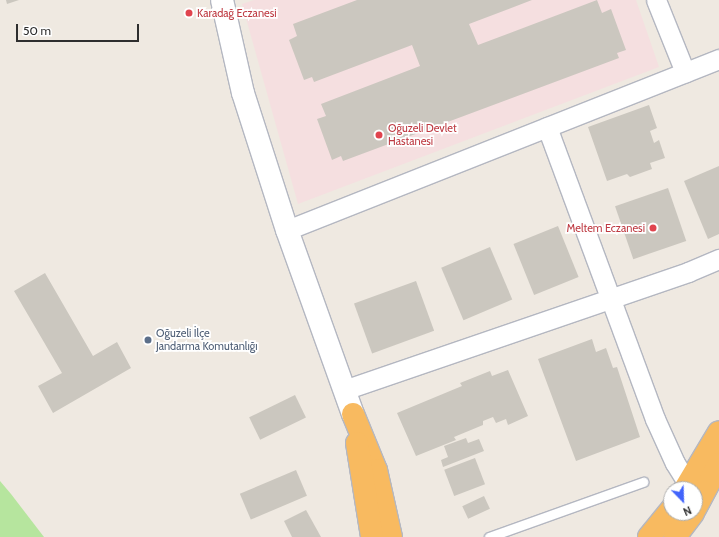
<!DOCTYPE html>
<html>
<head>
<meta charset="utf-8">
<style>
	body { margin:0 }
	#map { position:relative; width:719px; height:537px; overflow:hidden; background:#efe9e1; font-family:Cabin,sans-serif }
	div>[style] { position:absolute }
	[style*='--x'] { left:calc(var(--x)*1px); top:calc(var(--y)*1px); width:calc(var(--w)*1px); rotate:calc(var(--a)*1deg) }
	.medical>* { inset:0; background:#f5dfe0 }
	.green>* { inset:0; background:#b6e59e }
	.building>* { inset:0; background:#cbc7bf; transform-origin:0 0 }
	.roads { filter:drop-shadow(1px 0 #b4b7c1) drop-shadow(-1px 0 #b4b7c1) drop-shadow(0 1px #b4b7c1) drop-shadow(0 -1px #b4b7c1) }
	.service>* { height:9px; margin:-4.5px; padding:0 4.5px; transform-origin:4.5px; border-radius:4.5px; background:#fff }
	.minor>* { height:19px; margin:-9.5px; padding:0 9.5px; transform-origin:9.5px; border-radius:9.5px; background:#fff }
	.tertiary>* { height:22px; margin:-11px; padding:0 11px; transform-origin:11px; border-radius:11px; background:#fff }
	.trunk>* { height:22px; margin:-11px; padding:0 11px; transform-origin:11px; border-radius:11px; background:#f8ba60 }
	.dots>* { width:11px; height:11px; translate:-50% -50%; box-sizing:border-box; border:2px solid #fff; border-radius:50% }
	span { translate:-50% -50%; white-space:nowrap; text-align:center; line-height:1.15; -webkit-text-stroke:3.5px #fff; paint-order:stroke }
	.health-label { font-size:11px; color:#be3a42 }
	.left { translate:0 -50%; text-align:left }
	.right { translate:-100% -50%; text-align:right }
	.service-label { font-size:11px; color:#4e5e75 }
	.north { position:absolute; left:663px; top:481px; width:40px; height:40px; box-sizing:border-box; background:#fff; border:1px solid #ababab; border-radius:50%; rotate:157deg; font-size:11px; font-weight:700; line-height:16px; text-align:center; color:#2e2e2e }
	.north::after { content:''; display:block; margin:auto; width:14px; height:18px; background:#4264fb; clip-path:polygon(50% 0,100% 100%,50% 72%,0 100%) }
	.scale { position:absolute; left:16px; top:24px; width:123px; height:18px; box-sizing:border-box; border:2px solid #2e2e2e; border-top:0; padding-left:5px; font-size:12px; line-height:14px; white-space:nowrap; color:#2e2e2e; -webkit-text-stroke:3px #fff; paint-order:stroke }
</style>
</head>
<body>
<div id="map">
	<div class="medical">
		<i style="clip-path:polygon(254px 0,636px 0,659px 67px,298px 204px,242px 4px)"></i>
	</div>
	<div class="green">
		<i style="clip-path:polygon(0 481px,11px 494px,44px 537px,0 537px)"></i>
	</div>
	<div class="building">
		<i style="clip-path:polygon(6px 0,19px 0,7px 4px)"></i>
		<i style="clip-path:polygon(357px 0,532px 0,469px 24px,478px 45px,597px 0,602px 13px,611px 9px,626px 50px,617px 53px,619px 58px,343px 161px,341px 156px,332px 160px,317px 119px,326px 116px,321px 104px,420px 66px,412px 45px,314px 82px,312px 77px,304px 80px,289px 40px,297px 36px,293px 24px)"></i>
		<i style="clip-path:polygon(649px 105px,657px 128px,650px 131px,654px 143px,659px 140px,665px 158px,650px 163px,652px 169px,630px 177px,627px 174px,607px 181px,588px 127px)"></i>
		<i style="clip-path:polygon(719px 166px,719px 234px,708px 239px,684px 181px)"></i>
		<i style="left:668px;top:188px;width:56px;height:56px;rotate:71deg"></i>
		<i style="left:558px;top:226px;width:55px;height:48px;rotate:68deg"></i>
		<i style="left:490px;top:247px;width:57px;height:53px;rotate:67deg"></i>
		<i style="clip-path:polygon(45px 273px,93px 356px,117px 342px,131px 368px,53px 413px,38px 386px,62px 373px,14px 291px)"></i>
		<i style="left:416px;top:281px;width:53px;height:66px;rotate:70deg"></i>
		<i style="clip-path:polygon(592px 339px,596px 352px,606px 348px,613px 368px,617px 367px,640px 437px,576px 461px,538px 359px)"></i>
		<i style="clip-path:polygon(508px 370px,528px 416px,508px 425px,506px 419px,496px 423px,493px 417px,483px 421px,483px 425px,454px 437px,456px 440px,416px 456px,397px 413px,462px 386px,460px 383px,490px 371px,492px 376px)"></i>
		<i style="left:295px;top:395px;width:25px;height:51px;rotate:64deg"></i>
		<i style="clip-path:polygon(466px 438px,468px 443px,479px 439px,484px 451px,443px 467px,441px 460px,448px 457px,444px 446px)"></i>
		<i style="left:475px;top:458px;width:28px;height:33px;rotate:69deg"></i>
		<i style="left:296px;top:470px;width:28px;height:61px;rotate:67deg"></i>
		<i style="left:484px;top:496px;width:14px;height:24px;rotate:65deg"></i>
		<i style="clip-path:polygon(306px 510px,321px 537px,292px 537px,284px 521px)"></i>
	</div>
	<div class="roads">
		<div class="service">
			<i style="--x:489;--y:537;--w:164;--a:-19.7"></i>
		</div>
		<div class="minor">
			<i style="--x:656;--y:0;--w:78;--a:68.1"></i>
			<i style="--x:547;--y:127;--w:311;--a:69.7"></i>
			<i style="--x:655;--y:419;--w:48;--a:65.6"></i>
			<i style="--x:675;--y:463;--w:25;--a:58"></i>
			<i style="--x:287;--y:230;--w:465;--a:-21.6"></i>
			<i style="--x:344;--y:390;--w:364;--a:-18.9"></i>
			<i style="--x:688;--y:272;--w:34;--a:-23"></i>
		</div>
		<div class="tertiary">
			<i style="--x:222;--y:0;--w:95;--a:77.3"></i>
			<i style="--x:243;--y:93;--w:144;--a:72.2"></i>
			<i style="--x:287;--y:230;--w:195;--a:70.3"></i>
		</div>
		<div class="trunk">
			<i style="--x:353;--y:414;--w:61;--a:67.7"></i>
			<i style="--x:376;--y:470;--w:69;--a:77.4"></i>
			<i style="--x:357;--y:443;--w:95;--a:80.9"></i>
			<i style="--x:685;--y:489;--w:66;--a:-59.2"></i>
			<i style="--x:695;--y:509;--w:51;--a:-61.9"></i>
			<i style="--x:649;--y:537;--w:35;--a:-51"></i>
			<i style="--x:675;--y:537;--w:30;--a:-53"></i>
		</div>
	</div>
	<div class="dots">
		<i style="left:189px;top:13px;background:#e0444e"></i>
		<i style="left:379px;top:135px;background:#e0444e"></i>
		<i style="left:653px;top:228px;background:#e0444e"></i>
		<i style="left:148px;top:340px;background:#5c6f8a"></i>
	</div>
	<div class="health-label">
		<span class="left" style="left:197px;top:13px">Karadağ Eczanesi</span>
		<span class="left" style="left:388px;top:135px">Oğuzeli Devlet<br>Hastanesi</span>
		<span class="right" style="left:645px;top:228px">Meltem Eczanesi</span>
	</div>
	<div class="service-label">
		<span class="left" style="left:156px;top:340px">Oğuzeli İlçe<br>Jandarma Komutanlığı</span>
	</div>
	<div class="north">N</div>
	<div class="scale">50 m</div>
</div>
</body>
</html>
